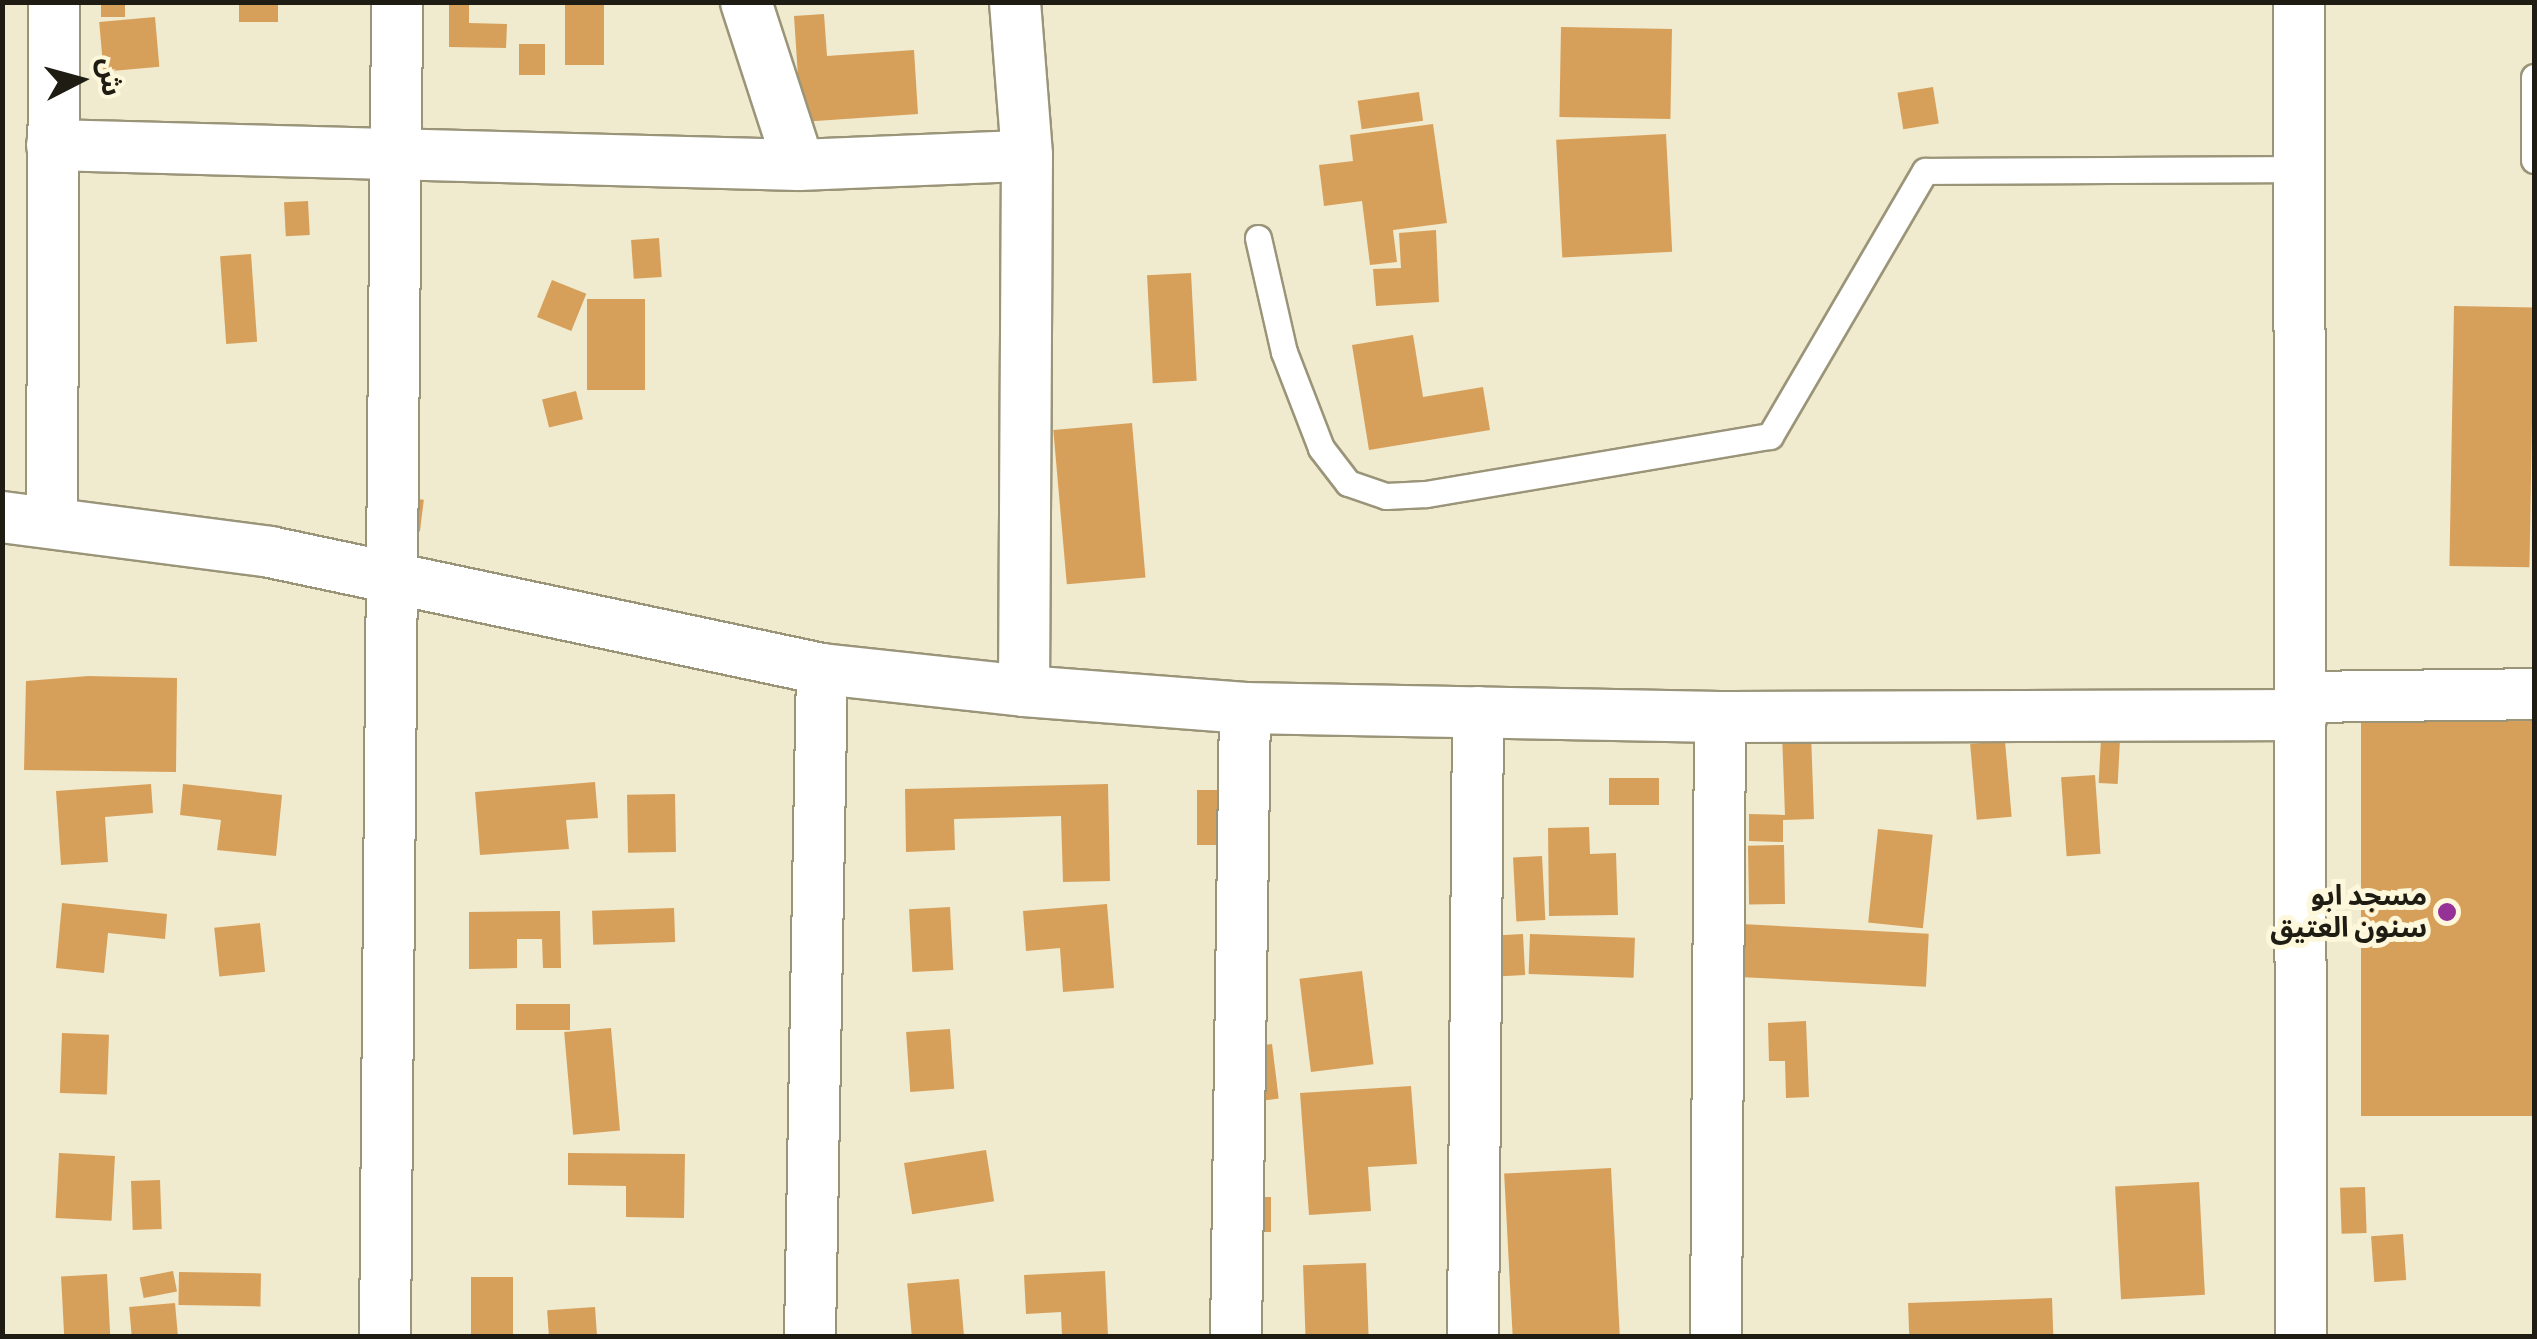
<!DOCTYPE html>
<html>
<head>
<meta charset="utf-8">
<style>
	body { margin:0 }
	#map { position:relative; width:2537px; height:1339px; overflow:hidden; background:#f0eace; font-family:"Source Sans 3","Noto Sans Arabic",sans-serif }
	div>[style] { position:absolute }
	[style*='--x'] { left:calc(var(--x)*1px); top:calc(var(--y)*1px); width:calc(var(--w)*1px); rotate:calc(var(--a)*1deg) }
	.building>* { inset:0; background:#d7a05a; transform-origin:0 0 }
	.roads { filter:drop-shadow(2px 0 #9a9479) drop-shadow(-2px 0 #9a9479) drop-shadow(0 2px #9a9479) drop-shadow(0 -2px #9a9479) }
	.service>* { height:25px; margin:-12.5px; padding:0 12.5px; transform-origin:12.5px; border-radius:12.5px; background:#fff }
	.minor>* { height:50px; margin:-25px; padding:0 25px; transform-origin:25px; border-radius:25px; background:#fff }
	.dots>* { width:28px; height:28px; translate:-50% -50%; box-sizing:border-box; border:5px solid #fdf7db; border-radius:50% }
	span { translate:-50% -50%; white-space:nowrap; text-align:center; line-height:1.15; -webkit-text-stroke:10px #fdf7db; paint-order:stroke }
	.poi-label { font-size:28px; color:#1f1d13; font-weight:700 }
	.right { translate:-100% -50%; text-align:right }
	.frame { position:absolute; inset:0; border:5px solid #1f1d13; pointer-events:none }
	.north { position:absolute; left:30px; top:30px; width:100px; height:100px; -webkit-text-stroke:8px #fdf7db; paint-order:stroke; rotate:84deg; font-size:28px; font-weight:700; line-height:40px; text-align:center; color:#1f1d13 }
	.north::after { content:''; display:block; margin:auto; width:35px; height:45px; background:#1f1d13; clip-path:polygon(50% 0,100% 100%,50% 72%,0 100%) }
</style>
</head>
<body>
<div id="map">
	<div class="building">
		<i style="left:101px;top:2px;width:24px;height:15px"></i>
		<i style="left:239px;top:2px;width:39px;height:20px"></i>
		<i style="clip-path:polygon(449px 2px,469px 2px,469px 23px,507px 24px,506px 48px,449px 47px)"></i>
		<i style="left:565px;top:2px;width:39px;height:63px"></i>
		<i style="clip-path:polygon(824px 14px,827px 56px,914px 50px,918px 114px,801px 122px,794px 16px)"></i>
		<i style="left:155px;top:17px;width:50px;height:56px;rotate:85deg"></i>
		<i style="left:1561px;top:27px;width:111px;height:90px;rotate:1deg"></i>
		<i style="left:519px;top:44px;width:26px;height:31px"></i>
		<i style="left:1933px;top:87px;width:37px;height:36px;rotate:81deg"></i>
		<i style="left:1419px;top:92px;width:29px;height:62px;rotate:82deg"></i>
		<i style="clip-path:polygon(1433px 124px,1447px 223px,1393px 230px,1397px 262px,1370px 265px,1362px 201px,1324px 206px,1319px 165px,1353px 161px,1350px 135px)"></i>
		<i style="left:1666px;top:134px;width:118px;height:110px;rotate:87deg"></i>
		<i style="left:308px;top:201px;width:34px;height:24px;rotate:87deg"></i>
		<i style="clip-path:polygon(1436px 230px,1439px 302px,1376px 306px,1373px 269px,1401px 268px,1399px 233px)"></i>
		<i style="left:659px;top:238px;width:39px;height:28px;rotate:86deg"></i>
		<i style="left:251px;top:254px;width:88px;height:31px;rotate:86deg"></i>
		<i style="left:1191px;top:273px;width:108px;height:44px;rotate:87deg"></i>
		<i style="left:552px;top:280px;width:37px;height:40px;rotate:22deg"></i>
		<i style="left:587px;top:299px;width:58px;height:91px"></i>
		<i style="left:2454px;top:306px;width:80px;height:260px;rotate:1deg"></i>
		<i style="clip-path:polygon(1413px 335px,1423px 397px,1483px 387px,1490px 430px,1369px 450px,1352px 345px)"></i>
		<i style="left:576px;top:391px;width:29px;height:35px;rotate:76deg"></i>
		<i style="left:1132px;top:423px;width:155px;height:79px;rotate:85deg"></i>
		<i style="left:401px;top:497px;width:23px;height:32px;rotate:7deg"></i>
		<i style="clip-path:polygon(88px 676px,177px 678px,176px 772px,24px 770px,26px 681px)"></i>
		<i style="left:2361px;top:709px;width:173px;height:407px"></i>
		<i style="clip-path:polygon(1811px 732px,1814px 819px,1783px 820px,1783px 842px,1749px 841px,1749px 814px,1785px 815px,1782px 734px)"></i>
		<i style="left:2101px;top:739px;width:19px;height:44px;rotate:3deg"></i>
		<i style="left:2005px;top:741px;width:76px;height:35px;rotate:85deg"></i>
		<i style="left:2095px;top:775px;width:79px;height:34px;rotate:86deg"></i>
		<i style="left:1659px;top:778px;width:27px;height:50px;rotate:90deg"></i>
		<i style="clip-path:polygon(595px 782px,598px 818px,566px 820px,569px 849px,480px 855px,475px 792px)"></i>
		<i style="clip-path:polygon(151px 784px,153px 813px,105px 817px,108px 862px,61px 865px,56px 791px)"></i>
		<i style="clip-path:polygon(183px 784px,282px 795px,276px 856px,217px 850px,221px 820px,180px 815px)"></i>
		<i style="clip-path:polygon(1108px 784px,1110px 881px,1063px 882px,1061px 816px,954px 819px,955px 850px,906px 852px,905px 789px)"></i>
		<i style="left:1197px;top:790px;width:36px;height:55px"></i>
		<i style="left:675px;top:794px;width:58px;height:48px;rotate:89deg"></i>
		<i style="clip-path:polygon(1589px 827px,1590px 854px,1616px 853px,1618px 915px,1549px 916px,1548px 828px)"></i>
		<i style="left:1878px;top:829px;width:55px;height:94px;rotate:6deg"></i>
		<i style="left:1784px;top:845px;width:59px;height:36px;rotate:89deg"></i>
		<i style="left:1542px;top:856px;width:64px;height:29px;rotate:87deg"></i>
		<i style="clip-path:polygon(62px 903px,167px 914px,165px 939px,108px 933px,104px 973px,56px 968px)"></i>
		<i style="clip-path:polygon(1107px 904px,1114px 988px,1063px 992px,1060px 948px,1026px 951px,1023px 911px)"></i>
		<i style="left:950px;top:907px;width:63px;height:41px;rotate:87deg"></i>
		<i style="left:674px;top:908px;width:34px;height:82px;rotate:88deg"></i>
		<i style="clip-path:polygon(560px 911px,561px 968px,543px 968px,542px 939px,517px 939px,517px 968px,469px 969px,469px 912px)"></i>
		<i style="left:260px;top:923px;width:49px;height:46px;rotate:84deg"></i>
		<i style="left:1722px;top:923px;width:207px;height:53px;rotate:3deg"></i>
		<i style="left:1523px;top:934px;width:41px;height:28px;rotate:87deg"></i>
		<i style="left:1530px;top:934px;width:105px;height:40px;rotate:2deg"></i>
		<i style="left:1362px;top:971px;width:94px;height:63px;rotate:83deg"></i>
		<i style="left:516px;top:1004px;width:54px;height:26px"></i>
		<i style="clip-path:polygon(1806px 1021px,1809px 1097px,1786px 1098px,1785px 1061px,1769px 1061px,1768px 1023px)"></i>
		<i style="left:611px;top:1028px;width:103px;height:47px;rotate:85deg"></i>
		<i style="left:950px;top:1029px;width:60px;height:44px;rotate:86deg"></i>
		<i style="left:62px;top:1033px;width:47px;height:60px;rotate:2deg"></i>
		<i style="left:1272px;top:1044px;width:55px;height:26px;rotate:83deg"></i>
		<i style="clip-path:polygon(1411px 1086px,1417px 1164px,1368px 1167px,1371px 1211px,1309px 1215px,1300px 1093px)"></i>
		<i style="left:986px;top:1150px;width:52px;height:83px;rotate:81deg"></i>
		<i style="left:59px;top:1153px;width:56px;height:65px;rotate:3deg"></i>
		<i style="clip-path:polygon(568px 1153px,685px 1154px,684px 1218px,626px 1217px,626px 1186px,568px 1185px)"></i>
		<i style="left:1611px;top:1168px;width:168px;height:107px;rotate:87deg"></i>
		<i style="left:160px;top:1180px;width:49px;height:29px;rotate:88deg"></i>
		<i style="left:2199px;top:1182px;width:113px;height:84px;rotate:87deg"></i>
		<i style="left:2365px;top:1187px;width:46px;height:25px;rotate:88deg"></i>
		<i style="left:1251px;top:1197px;width:20px;height:35px"></i>
		<i style="left:2403px;top:1234px;width:46px;height:32px;rotate:86deg"></i>
		<i style="left:1366px;top:1263px;width:73px;height:63px;rotate:88deg"></i>
		<i style="left:173px;top:1271px;width:21px;height:34px;rotate:79deg"></i>
		<i style="clip-path:polygon(1105px 1271px,1108px 1336px,1062px 1336px,1061px 1312px,1026px 1314px,1024px 1275px)"></i>
		<i style="left:179px;top:1272px;width:82px;height:33px;rotate:1deg"></i>
		<i style="left:107px;top:1274px;width:62px;height:46px;rotate:87deg"></i>
		<i style="left:471px;top:1277px;width:42px;height:59px"></i>
		<i style="left:959px;top:1279px;width:57px;height:52px;rotate:85deg"></i>
		<i style="left:2052px;top:1298px;width:38px;height:144px;rotate:88deg"></i>
		<i style="left:175px;top:1303px;width:33px;height:46px;rotate:85deg"></i>
		<i style="left:595px;top:1307px;width:29px;height:48px;rotate:86deg"></i>
	</div>
	<div class="roads">
		<div class="service">
			<i style="--x:2534;--y:77;--w:83;--a:90"></i>
			<i style="--x:1258;--y:238;--w:117;--a:77.2"></i>
			<i style="--x:1284;--y:352;--w:103;--a:68.9"></i>
			<i style="--x:1321;--y:448;--w:44;--a:52.4"></i>
			<i style="--x:1348;--y:483;--w:40;--a:18.9"></i>
			<i style="--x:1386;--y:496;--w:40;--a:-2.9"></i>
			<i style="--x:1426;--y:494;--w:349;--a:-9.6"></i>
			<i style="--x:1770;--y:436;--w:307;--a:-59.7"></i>
			<i style="--x:1925;--y:171;--w:372;--a:-0.3"></i>
		</div>
		<div class="minor">
			<i style="--x:746;--y:2;--w:171;--a:72"></i>
			<i style="--x:1015;--y:2;--w:154;--a:85.5"></i>
			<i style="--x:1027;--y:156;--w:535;--a:90.32"></i>
			<i style="--x:2299;--y:2;--w:1334;--a:89.91"></i>
			<i style="--x:52;--y:145;--w:747;--a:1.53"></i>
			<i style="--x:799;--y:165;--w:228;--a:-2.3"></i>
			<i style="--x:2;--y:517;--w:270;--a:7.4"></i>
			<i style="--x:270;--y:552;--w:564;--a:11.97"></i>
			<i style="--x:822;--y:669;--w:203;--a:6.2"></i>
			<i style="--x:1024;--y:691;--w:222;--a:4.4"></i>
			<i style="--x:1245;--y:708;--w:475;--a:1.1"></i>
			<i style="--x:1720;--y:717;--w:582;--a:-0.2"></i>
			<i style="--x:52;--y:522;--w:520;--a:-89.78"></i>
			<i style="--x:2302;--y:697;--w:232;--a:-0.7"></i>
			<i style="--x:385;--y:1336;--w:1334;--a:-89.48"></i>
			<i style="--x:810;--y:1336;--w:667;--a:-88.97"></i>
			<i style="--x:1236;--y:1336;--w:628;--a:-89.18"></i>
			<i style="--x:1473;--y:1336;--w:624;--a:-89.54"></i>
			<i style="--x:1716;--y:1336;--w:619;--a:-89.63"></i>
		</div>
	</div>
	<div class="dots">
		<i style="left:2447px;top:912px;background:#953197"></i>
	</div>
	<div class="poi-label">
		<span class="right" style="left:2427px;top:912px">مسجد ابو<br>سنون العتيق</span>
	</div>
	<div class="frame"></div>
	<div class="north">ش</div>
</div>
</body>
</html>
